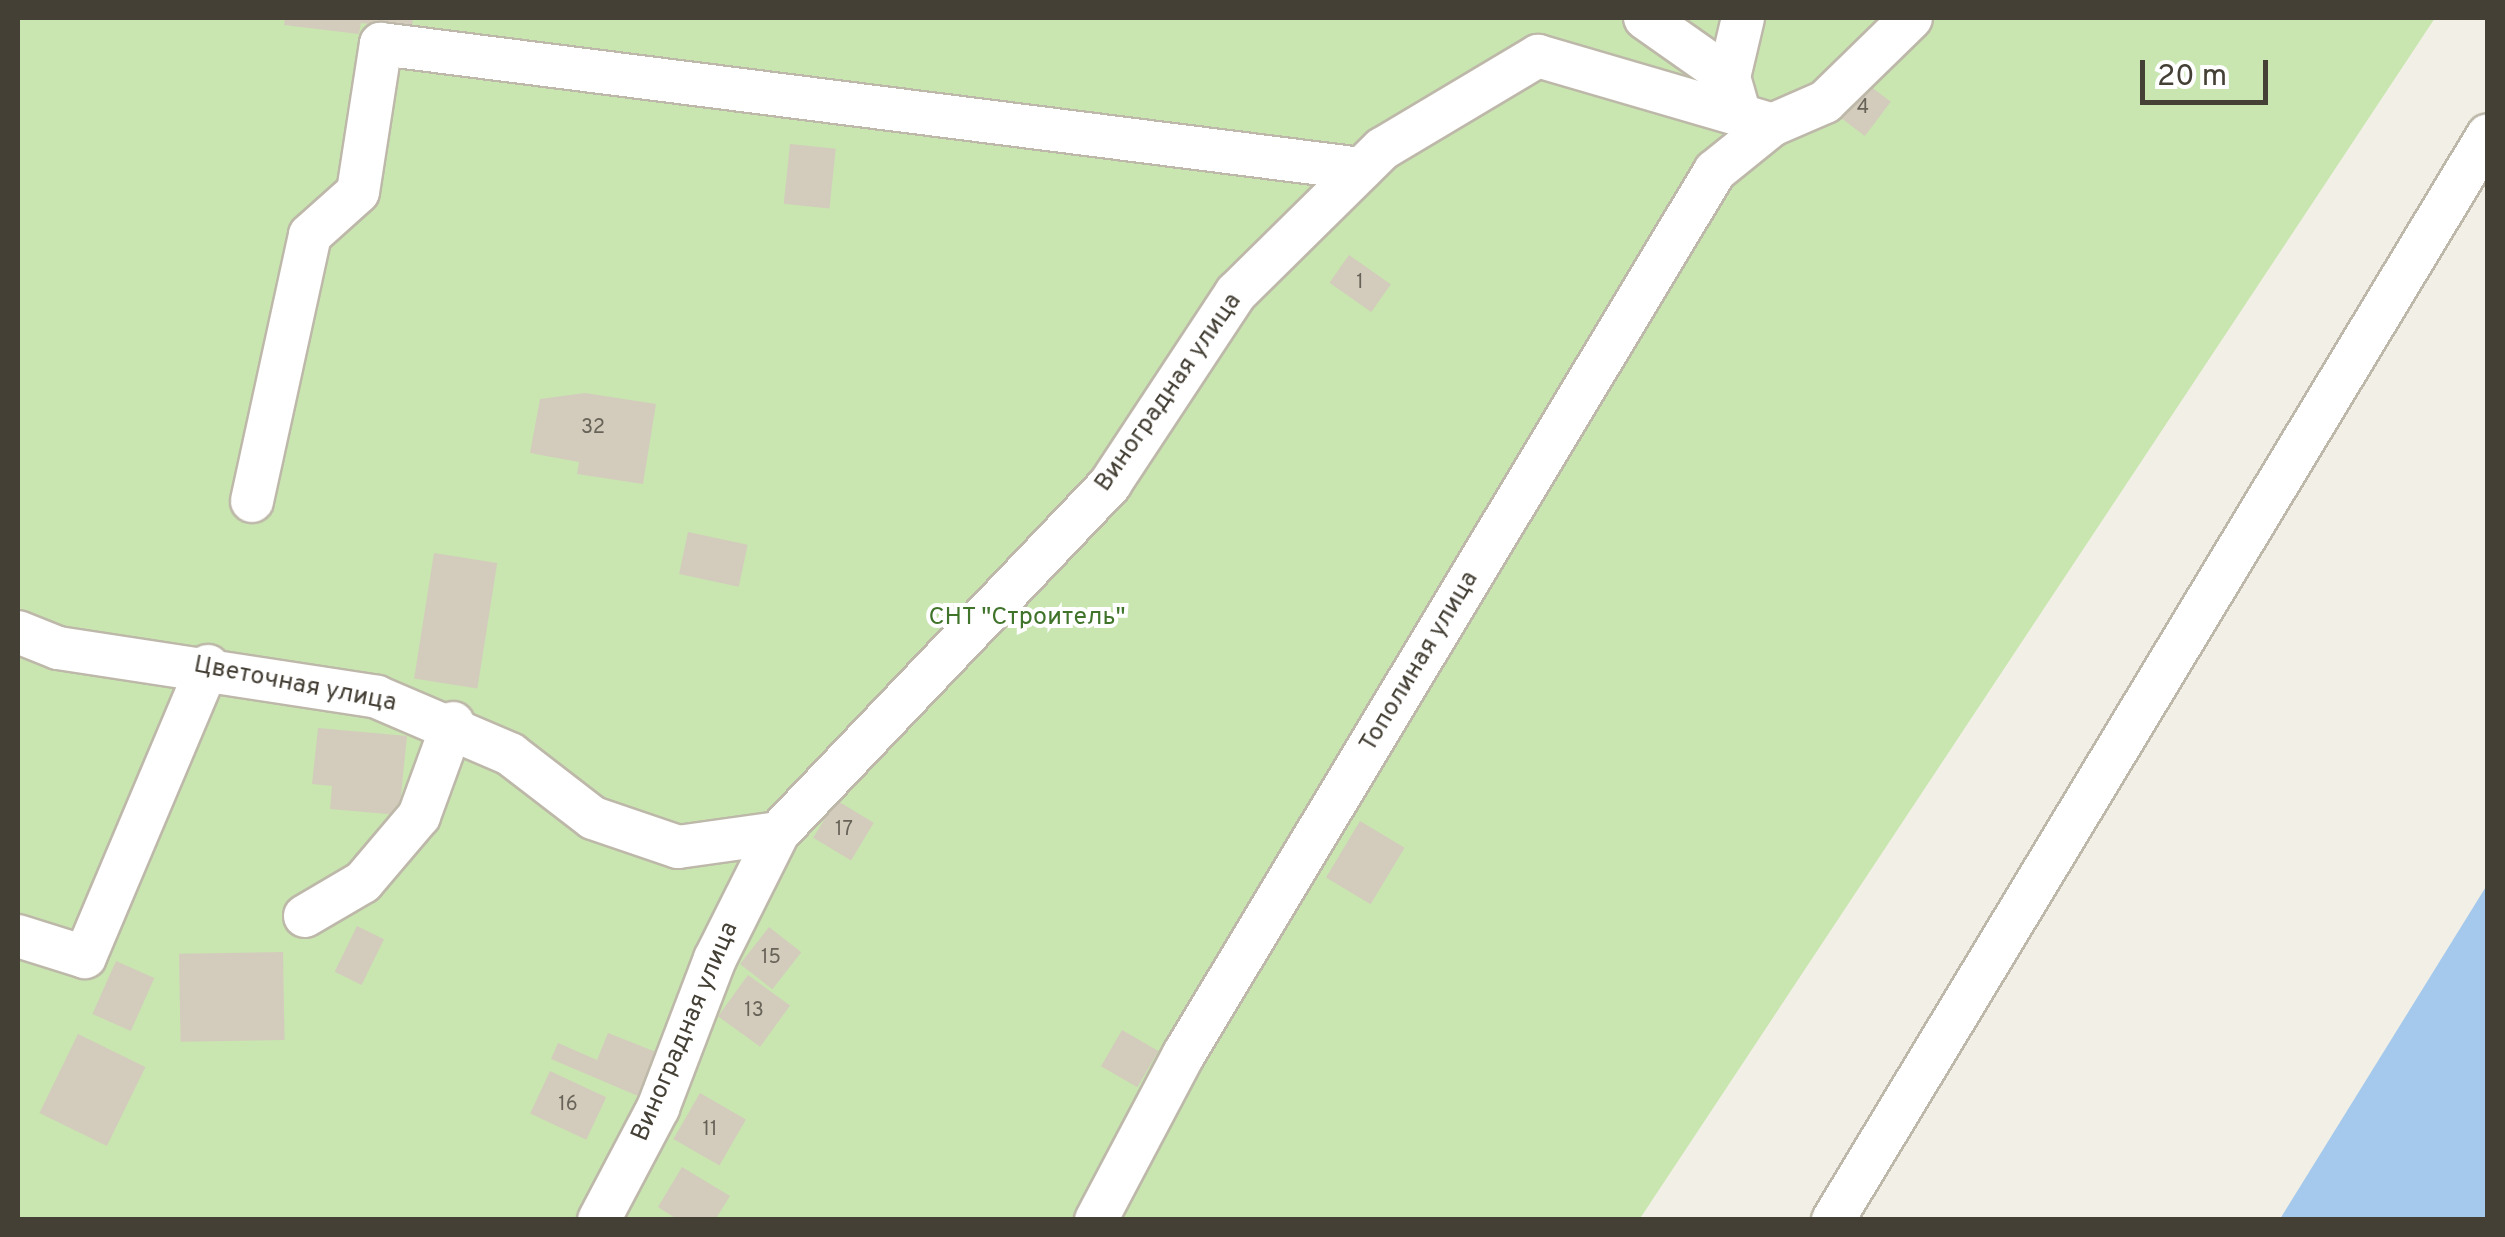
<!DOCTYPE html>
<html>
<head>
<meta charset="utf-8">
<style>
	body { margin:0 }
	#map { position:relative; width:2505px; height:1237px; overflow:hidden; background:#f2f0e6; font-family:Overpass,sans-serif }
	div>[style] { position:absolute }
	[style*='--x'] { left:calc(var(--x)*1px); top:calc(var(--y)*1px); width:calc(var(--w)*1px); rotate:calc(var(--a)*1deg) }
	.green>* { inset:0; background:#c9e5b0 }
	.water>* { inset:0; background:#a4c9ed }
	.building>* { inset:0; background:#d3ccbc; transform-origin:0 0 }
	.roads { filter:drop-shadow(2px 0 #bdb8a9) drop-shadow(-2px 0 #bdb8a9) drop-shadow(0 2px #bdb8a9) drop-shadow(0 -2px #bdb8a9) }
	.minor>* { height:42px; margin:-21px; padding:0 21px; transform-origin:21px; border-radius:21px; background:#fff }
	span { translate:-50% -50%; white-space:nowrap; text-align:center; line-height:1.15; -webkit-text-stroke:8px #fff; paint-order:stroke }
	.number-label { font-size:20px; color:#686358 }
	.number-label span { -webkit-text-stroke-width:0 }
	.street-label { font-size:25px; color:#454036 }
	.park-label { font-size:25px; color:#41742b }
	.frame { position:absolute; inset:0; border:20px solid #454036; pointer-events:none }
	.scale { position:absolute; left:2140px; top:60px; width:128px; height:45px; box-sizing:border-box; border:5px solid #454036; border-top:0; padding-left:12px; font-size:30px; line-height:35px; white-space:nowrap; color:#454036; -webkit-text-stroke:8px #fff; paint-order:stroke }
</style>
</head>
<body>
<div id="map">
	<div class="green">
		<i style="clip-path:polygon(18px 18px,2435px 18px,1639px 1220px,18px 1219px)"></i>
	</div>
	<div class="water">
		<i style="clip-path:polygon(2487px 885px,2487px 1219px,2280px 1219px)"></i>
	</div>
	<div class="building">
		<i style="clip-path:polygon(285px 18px,413px 18px,412px 29px,361px 23px,359px 34px,284px 25px)"></i>
		<i style="left:1862px;top:80px;width:36px;height:43px;rotate:37deg"></i>
		<i style="left:790px;top:144px;width:46px;height:60px;rotate:6deg"></i>
		<i style="left:1349px;top:255px;width:51px;height:34px;rotate:35deg"></i>
		<i style="clip-path:polygon(585px 393px,656px 404px,643px 484px,577px 474px,579px 462px,530px 453px,540px 399px)"></i>
		<i style="left:688px;top:532px;width:61px;height:43px;rotate:12deg"></i>
		<i style="left:434px;top:553px;width:64px;height:127px;rotate:9deg"></i>
		<i style="clip-path:polygon(318px 728px,407px 736px,399px 815px,330px 809px,332px 786px,312px 784px)"></i>
		<i style="left:836px;top:800px;width:44px;height:44px;rotate:31deg"></i>
		<i style="left:1360px;top:821px;width:52px;height:66px;rotate:31deg"></i>
		<i style="left:357px;top:926px;width:30px;height:51px;rotate:26deg"></i>
		<i style="left:769px;top:927px;width:41px;height:47px;rotate:38deg"></i>
		<i style="left:283px;top:952px;width:88px;height:104px;rotate:89deg"></i>
		<i style="left:116px;top:961px;width:42px;height:58px;rotate:24deg"></i>
		<i style="left:748px;top:975px;width:52px;height:51px;rotate:36deg"></i>
		<i style="left:1122px;top:1030px;width:42px;height:42px;rotate:30deg"></i>
		<i style="clip-path:polygon(608px 1033px,656px 1052px,638px 1096px,551px 1059px,558px 1043px,597px 1060px)"></i>
		<i style="left:78px;top:1034px;width:75px;height:88px;rotate:26deg"></i>
		<i style="left:550px;top:1071px;width:62px;height:47px;rotate:25deg"></i>
		<i style="left:700px;top:1093px;width:53px;height:53px;rotate:30deg"></i>
		<i style="clip-path:polygon(682px 1167px,730px 1196px,715px 1220px,678px 1220px,658px 1207px)"></i>
	</div>
	<div class="roads">
		<div class="minor">
			<i style="--x:1645;--y:18;--w:103;--a:35.1"></i>
			<i style="--x:1743;--y:18;--w:61;--a:103.3"></i>
			<i style="--x:1729;--y:77;--w:40;--a:74"></i>
			<i style="--x:1740;--y:115;--w:34;--a:17"></i>
			<i style="--x:1772;--y:125;--w:58;--a:-23.5"></i>
			<i style="--x:1825;--y:102;--w:120;--a:-44.3"></i>
			<i style="--x:252;--y:501;--w:272;--a:-77.7"></i>
			<i style="--x:310;--y:235;--w:64;--a:-41.9"></i>
			<i style="--x:358;--y:192;--w:150;--a:-81.2"></i>
			<i style="--x:381;--y:44;--w:988;--a:7.27"></i>
			<i style="--x:18;--y:632;--w:43;--a:21.8"></i>
			<i style="--x:58;--y:648;--w:323;--a:8.7"></i>
			<i style="--x:377;--y:697;--w:145;--a:23.2"></i>
			<i style="--x:510;--y:754;--w:105;--a:37.6"></i>
			<i style="--x:593;--y:818;--w:90;--a:18.8"></i>
			<i style="--x:678;--y:847;--w:101;--a:-8"></i>
			<i style="--x:305;--y:916;--w:67;--a:-30.4"></i>
			<i style="--x:363;--y:882;--w:87;--a:-49.7"></i>
			<i style="--x:419;--y:816;--w:99;--a:-69.9"></i>
			<i style="--x:18;--y:936;--w:70;--a:17.4"></i>
			<i style="--x:85;--y:957;--w:316;--a:-67.1"></i>
			<i style="--x:599;--y:1220;--w:127;--a:-62.2"></i>
			<i style="--x:658;--y:1108;--w:160;--a:-69.1"></i>
			<i style="--x:715;--y:959;--w:141;--a:-63.4"></i>
			<i style="--x:778;--y:833;--w:482;--a:-46.4"></i>
			<i style="--x:1110;--y:484;--w:229;--a:-56.6"></i>
			<i style="--x:1236;--y:293;--w:205;--a:-44.6"></i>
			<i style="--x:1382;--y:149;--w:182;--a:-30.8"></i>
			<i style="--x:1538;--y:56;--w:210;--a:16.3"></i>
			<i style="--x:1096;--y:1220;--w:188;--a:-62.1"></i>
			<i style="--x:1184;--y:1054;--w:1030;--a:-58.98"></i>
			<i style="--x:1715;--y:171;--w:73;--a:-38.9"></i>
			<i style="--x:1833;--y:1220;--w:1267;--a:-58.88"></i>
		</div>
	</div>
	<div class="number-label">
		<span style="left:1863px;top:108px">4</span>
		<span style="left:1360px;top:283px">1</span>
		<span style="left:593px;top:428px">32</span>
		<span style="left:844px;top:830px">17</span>
		<span style="left:771px;top:958px">15</span>
		<span style="left:754px;top:1011px">13</span>
		<span style="left:568px;top:1105px">16</span>
		<span style="left:710px;top:1130px">11</span>
	</div>
	<div class="street-label">
		<span style="left:1169px;top:393px;rotate:-55deg">Виноградная улица</span>
		<span style="left:1420px;top:662px;rotate:-59deg">Тополиная улица</span>
		<span style="left:295px;top:685px;rotate:11deg">Цветочная улица</span>
		<span style="left:686px;top:1032px;rotate:-67deg">Виноградная улица</span>
	</div>
	<div class="park-label">
		<span style="left:1027px;top:618px">СНТ "Строитель"</span>
	</div>
	<div class="frame"></div>
	<div class="scale">20 m</div>
</div>
</body>
</html>
